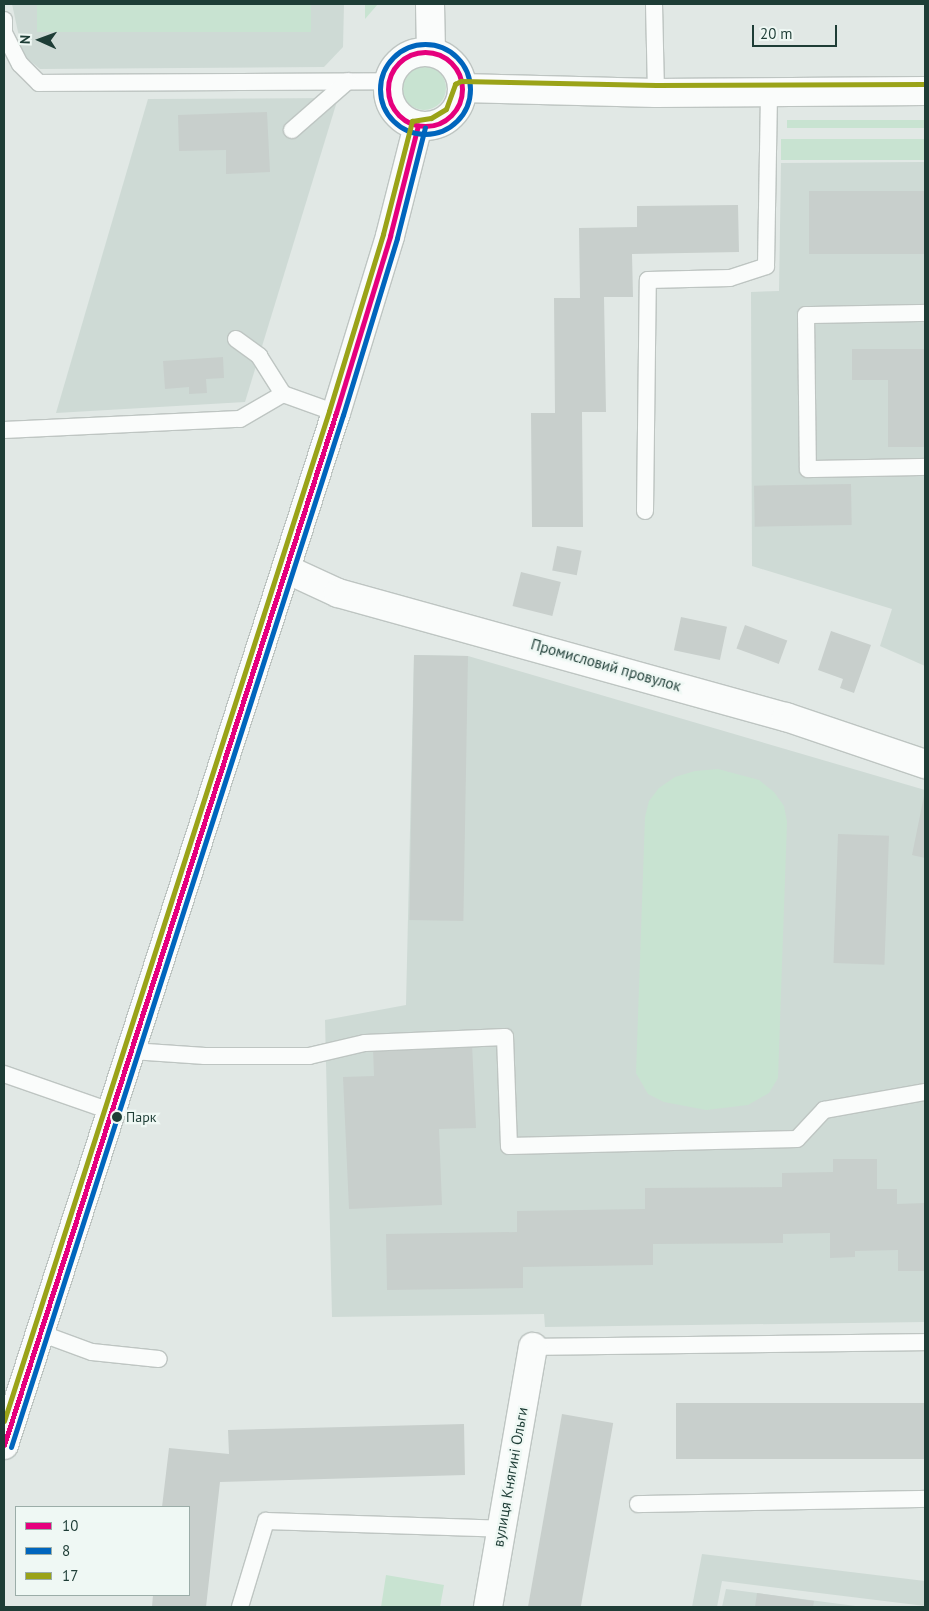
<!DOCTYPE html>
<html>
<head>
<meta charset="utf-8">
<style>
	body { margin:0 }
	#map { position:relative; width:929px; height:1611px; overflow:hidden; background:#e1e8e5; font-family:"PT Sans",sans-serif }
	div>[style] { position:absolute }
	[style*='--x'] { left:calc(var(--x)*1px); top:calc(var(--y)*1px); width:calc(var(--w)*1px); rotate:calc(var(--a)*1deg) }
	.built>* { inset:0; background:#cedad5 }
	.green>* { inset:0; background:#c8e3d1; transform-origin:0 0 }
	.round { border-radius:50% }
	.building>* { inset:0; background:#c8cfcc; transform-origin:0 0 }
	.roads { filter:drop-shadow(1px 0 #bec5c2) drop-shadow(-1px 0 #bec5c2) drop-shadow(0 1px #bec5c2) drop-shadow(0 -1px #bec5c2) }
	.lane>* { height:16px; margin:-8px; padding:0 8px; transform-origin:8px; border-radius:8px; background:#fafcfb }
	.street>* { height:28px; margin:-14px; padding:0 14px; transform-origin:14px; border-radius:14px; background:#fafcfb }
	.secondary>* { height:28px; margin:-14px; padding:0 14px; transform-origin:14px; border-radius:14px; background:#fafcfb }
	.secondary>.ring { margin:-14px; padding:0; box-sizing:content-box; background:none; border:28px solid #fafcfb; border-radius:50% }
	.bus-1>* { height:5px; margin:-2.5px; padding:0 2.5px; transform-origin:2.5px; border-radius:2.5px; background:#e5007d }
	.bus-1>.ring { margin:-2.5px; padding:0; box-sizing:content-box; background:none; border:5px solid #e5007d; border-radius:50% }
	.bus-2>* { height:5px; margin:-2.5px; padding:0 2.5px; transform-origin:2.5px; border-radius:2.5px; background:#0065bd }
	.bus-2>.ring { margin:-2.5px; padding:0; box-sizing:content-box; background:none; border:5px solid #0065bd; border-radius:50% }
	.bus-3>* { height:5px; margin:-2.5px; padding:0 2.5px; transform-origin:2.5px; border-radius:2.5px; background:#9aa318 }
	.dots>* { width:14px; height:14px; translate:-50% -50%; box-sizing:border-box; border:2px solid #eff8f4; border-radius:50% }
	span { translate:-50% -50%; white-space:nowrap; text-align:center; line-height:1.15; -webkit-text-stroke:4.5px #eff8f4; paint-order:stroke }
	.bus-label { font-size:14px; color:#1e3d36 }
	.left { translate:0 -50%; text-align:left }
	.street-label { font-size:15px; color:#1e3d36 }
	.frame { position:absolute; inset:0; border:5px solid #1e3d36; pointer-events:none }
	.legend { position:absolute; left:15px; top:1506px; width:175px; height:90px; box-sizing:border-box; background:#eff8f4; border:1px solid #9bada8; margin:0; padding:6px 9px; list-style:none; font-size:15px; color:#1e3d36 }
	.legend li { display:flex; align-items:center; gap:10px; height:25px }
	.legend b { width:25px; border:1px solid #9bada8 }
	.north { position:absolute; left:15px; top:15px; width:50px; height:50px; -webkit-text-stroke:4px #eff8f4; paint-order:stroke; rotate:272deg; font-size:14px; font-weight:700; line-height:20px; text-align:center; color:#1e3d36 }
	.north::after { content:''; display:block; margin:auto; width:18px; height:22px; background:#1e3d36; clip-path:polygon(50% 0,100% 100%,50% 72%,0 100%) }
	.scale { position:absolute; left:752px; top:25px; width:85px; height:22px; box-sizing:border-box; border:2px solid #1e3d36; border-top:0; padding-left:6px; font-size:15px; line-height:18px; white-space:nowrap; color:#1e3d36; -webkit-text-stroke:4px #eff8f4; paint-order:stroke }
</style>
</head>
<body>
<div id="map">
	<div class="built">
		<i style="clip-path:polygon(12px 4px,344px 4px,343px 47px,324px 67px,40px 69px,23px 55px)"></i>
		<i style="clip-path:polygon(338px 98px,245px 402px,56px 413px,148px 99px)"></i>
		<i style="clip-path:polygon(925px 162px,925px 666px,880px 646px,892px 609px,752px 566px,751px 292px,779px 291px,781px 163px)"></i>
		<i style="clip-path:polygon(414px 655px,468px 656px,925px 790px,925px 1322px,545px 1327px,544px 1314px,332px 1317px,325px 1020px,406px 1005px)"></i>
		<i style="clip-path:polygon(702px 1554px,925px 1581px,925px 1606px,722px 1581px,717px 1607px,692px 1607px)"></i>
		<i style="clip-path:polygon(726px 1589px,757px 1593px,863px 1607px,722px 1607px)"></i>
	</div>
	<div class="green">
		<i style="left:37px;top:4px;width:274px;height:28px"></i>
		<i style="clip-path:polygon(365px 4px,378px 4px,365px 19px)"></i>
		<i class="round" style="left:402px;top:66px;width:44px;height:44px"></i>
		<i style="left:925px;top:120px;width:8px;height:138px;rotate:90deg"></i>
		<i style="left:925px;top:139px;width:21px;height:144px;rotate:90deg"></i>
		<i style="clip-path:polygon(718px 769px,759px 780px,774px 792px,784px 806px,787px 822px,778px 1078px,769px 1093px,748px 1105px,706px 1110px,664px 1102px,648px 1094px,636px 1073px,645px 817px,649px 801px,659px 788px,675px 777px,695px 771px)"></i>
		<i style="clip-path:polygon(386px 1575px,444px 1585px,440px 1607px,381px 1607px)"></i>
	</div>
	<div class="building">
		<i style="clip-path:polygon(267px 112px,270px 172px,226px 174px,226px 150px,179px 151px,178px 115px)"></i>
		<i style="left:925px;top:191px;width:63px;height:116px;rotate:90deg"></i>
		<i style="clip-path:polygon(738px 205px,739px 252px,632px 254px,633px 297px,604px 297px,606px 412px,582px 412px,583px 527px,532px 527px,531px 413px,555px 413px,554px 298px,580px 298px,579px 228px,637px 227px,637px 206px)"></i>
		<i style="clip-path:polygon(852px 349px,925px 349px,925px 447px,888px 447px,888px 380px,852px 380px)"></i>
		<i style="clip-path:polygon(223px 357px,224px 378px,206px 379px,207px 393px,189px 394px,189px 387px,165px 389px,163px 361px)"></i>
		<i style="left:851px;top:484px;width:41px;height:97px;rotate:89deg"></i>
		<i style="left:557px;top:546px;width:25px;height:25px;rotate:11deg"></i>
		<i style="left:521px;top:572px;width:41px;height:35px;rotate:14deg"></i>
		<i style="left:681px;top:617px;width:47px;height:34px;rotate:12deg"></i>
		<i style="left:745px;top:625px;width:45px;height:25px;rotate:20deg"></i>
		<i style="clip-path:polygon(831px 631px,871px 645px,854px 693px,840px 688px,843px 679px,818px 670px)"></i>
		<i style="left:414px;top:655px;width:54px;height:265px;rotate:1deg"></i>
		<i style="clip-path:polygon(924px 796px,925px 796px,925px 858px,912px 855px)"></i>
		<i style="left:838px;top:834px;width:51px;height:129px;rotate:2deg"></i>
		<i style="clip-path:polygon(472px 1044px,476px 1128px,439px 1129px,442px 1205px,349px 1209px,343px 1077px,374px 1076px,373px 1048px)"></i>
		<i style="clip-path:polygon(833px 1159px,877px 1159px,877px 1189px,897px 1189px,897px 1204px,925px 1203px,925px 1271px,898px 1271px,898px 1250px,855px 1251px,855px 1257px,830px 1258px,830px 1233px,783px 1234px,783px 1243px,653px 1244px,653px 1265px,523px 1267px,523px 1288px,387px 1290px,386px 1234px,517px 1232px,517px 1211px,645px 1209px,645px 1188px,782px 1187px,782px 1173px,833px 1172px)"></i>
		<i style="left:925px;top:1403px;width:56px;height:249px;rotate:90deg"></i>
		<i style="left:562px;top:1414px;width:52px;height:196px;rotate:10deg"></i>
		<i style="clip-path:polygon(464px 1424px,465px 1475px,220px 1482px,206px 1607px,152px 1607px,153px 1595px,189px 1595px,189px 1507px,162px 1507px,169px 1448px,229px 1454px,228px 1430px)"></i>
		<i style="clip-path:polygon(757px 1593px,814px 1601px,813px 1607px,755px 1607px)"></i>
	</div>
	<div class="roads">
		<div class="lane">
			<i style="--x:654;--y:4;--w:89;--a:88.7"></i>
			<i style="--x:4;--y:20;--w:13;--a:90"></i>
			<i style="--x:4;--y:33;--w:35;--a:63"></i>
			<i style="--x:20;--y:64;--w:27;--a:45"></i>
			<i style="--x:39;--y:83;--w:349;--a:-0.3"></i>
			<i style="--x:292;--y:130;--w:74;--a:-41.2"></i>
			<i style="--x:925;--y:313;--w:119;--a:179"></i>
			<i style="--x:806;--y:315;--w:154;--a:89.3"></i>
			<i style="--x:808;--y:469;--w:117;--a:-1"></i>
			<i style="--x:236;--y:339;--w:29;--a:36"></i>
			<i style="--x:259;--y:356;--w:45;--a:57.7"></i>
			<i style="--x:4;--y:430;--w:236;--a:-2.7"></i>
			<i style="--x:240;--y:419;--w:50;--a:-30.2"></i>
			<i style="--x:283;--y:394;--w:56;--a:19.7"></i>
			<i style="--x:645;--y:511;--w:231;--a:-89.3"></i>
			<i style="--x:648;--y:280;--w:82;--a:-1.4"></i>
			<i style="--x:730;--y:278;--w:38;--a:-18"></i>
			<i style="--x:766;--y:266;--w:174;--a:-89"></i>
			<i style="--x:132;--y:1051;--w:73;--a:3.9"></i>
			<i style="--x:205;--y:1056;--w:104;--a:0"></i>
			<i style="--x:309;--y:1056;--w:57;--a:-13.1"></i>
			<i style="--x:365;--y:1043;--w:140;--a:-2.5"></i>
			<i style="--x:505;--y:1037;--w:109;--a:87.9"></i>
			<i style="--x:509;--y:1146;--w:288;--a:-1.4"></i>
			<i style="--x:797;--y:1139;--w:40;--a:-47"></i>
			<i style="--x:824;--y:1110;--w:103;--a:-10.1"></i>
			<i style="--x:4;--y:1074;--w:115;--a:19.2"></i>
			<i style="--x:40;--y:1333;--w:55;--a:20.1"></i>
			<i style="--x:92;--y:1352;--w:67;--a:6"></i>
			<i style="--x:533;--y:1347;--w:392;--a:-0.7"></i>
			<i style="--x:638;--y:1504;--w:287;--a:-1"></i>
			<i style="--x:240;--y:1607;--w:90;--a:-73.2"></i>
			<i style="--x:266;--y:1521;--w:235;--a:1.9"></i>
		</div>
		<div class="street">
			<i style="--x:286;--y:569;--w:57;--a:24.8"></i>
			<i style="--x:338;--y:593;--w:465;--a:15.5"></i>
			<i style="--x:786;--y:717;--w:147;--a:18.7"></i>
			<i style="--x:488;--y:1607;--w:264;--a:-80.2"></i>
		</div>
		<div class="secondary">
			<i style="--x:430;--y:4;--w:48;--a:88.8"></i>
			<i class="ring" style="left:388px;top:52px;width:46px;height:46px"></i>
			<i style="--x:462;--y:88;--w:194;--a:1.5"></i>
			<i style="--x:656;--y:93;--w:269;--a:-0.4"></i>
			<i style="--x:4;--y:1445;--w:1084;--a:-72.17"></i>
			<i style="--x:336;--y:413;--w:185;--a:-73"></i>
			<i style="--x:390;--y:236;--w:114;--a:-75.8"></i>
		</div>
	</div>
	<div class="bus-1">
		<i class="ring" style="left:388px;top:52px;width:69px;height:69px"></i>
		<i style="--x:4;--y:1445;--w:1084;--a:-72.17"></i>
		<i style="--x:336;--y:413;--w:185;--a:-73"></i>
		<i style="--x:390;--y:236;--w:114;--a:-75.8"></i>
	</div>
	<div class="bus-2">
		<i class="ring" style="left:380px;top:44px;width:85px;height:85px"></i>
		<i style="--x:11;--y:1447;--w:1084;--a:-72.17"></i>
		<i style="--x:343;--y:415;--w:185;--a:-73"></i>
		<i style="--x:397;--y:238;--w:114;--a:-75.8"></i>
	</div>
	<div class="bus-3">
		<i style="--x:4;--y:1421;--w:1061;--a:-72.16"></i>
		<i style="--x:329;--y:411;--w:185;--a:-73"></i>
		<i style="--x:383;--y:234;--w:117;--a:-75.6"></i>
		<i style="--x:412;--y:121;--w:19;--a:-9"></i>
		<i style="--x:431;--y:118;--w:17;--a:-31"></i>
		<i style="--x:446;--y:109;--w:27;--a:-70"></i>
		<i style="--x:455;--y:84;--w:7;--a:-27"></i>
		<i style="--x:461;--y:81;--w:195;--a:1.2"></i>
		<i style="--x:656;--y:85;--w:269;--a:-0.2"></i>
	</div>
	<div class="dots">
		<i style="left:117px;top:1117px;background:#1e3d36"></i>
	</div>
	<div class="bus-label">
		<span class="left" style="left:126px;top:1117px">Парк</span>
	</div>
	<div class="street-label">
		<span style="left:606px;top:665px;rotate:16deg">Промисловий провулок</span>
		<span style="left:510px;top:1477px;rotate:-80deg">вулиця Княгині Ольги</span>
	</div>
	<div class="frame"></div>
	<ul class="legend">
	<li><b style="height:6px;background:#e5007d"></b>10</li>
	<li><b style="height:6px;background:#0065bd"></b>8</li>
	<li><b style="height:6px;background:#9aa318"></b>17</li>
	</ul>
	<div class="north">N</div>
	<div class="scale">20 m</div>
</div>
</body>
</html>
